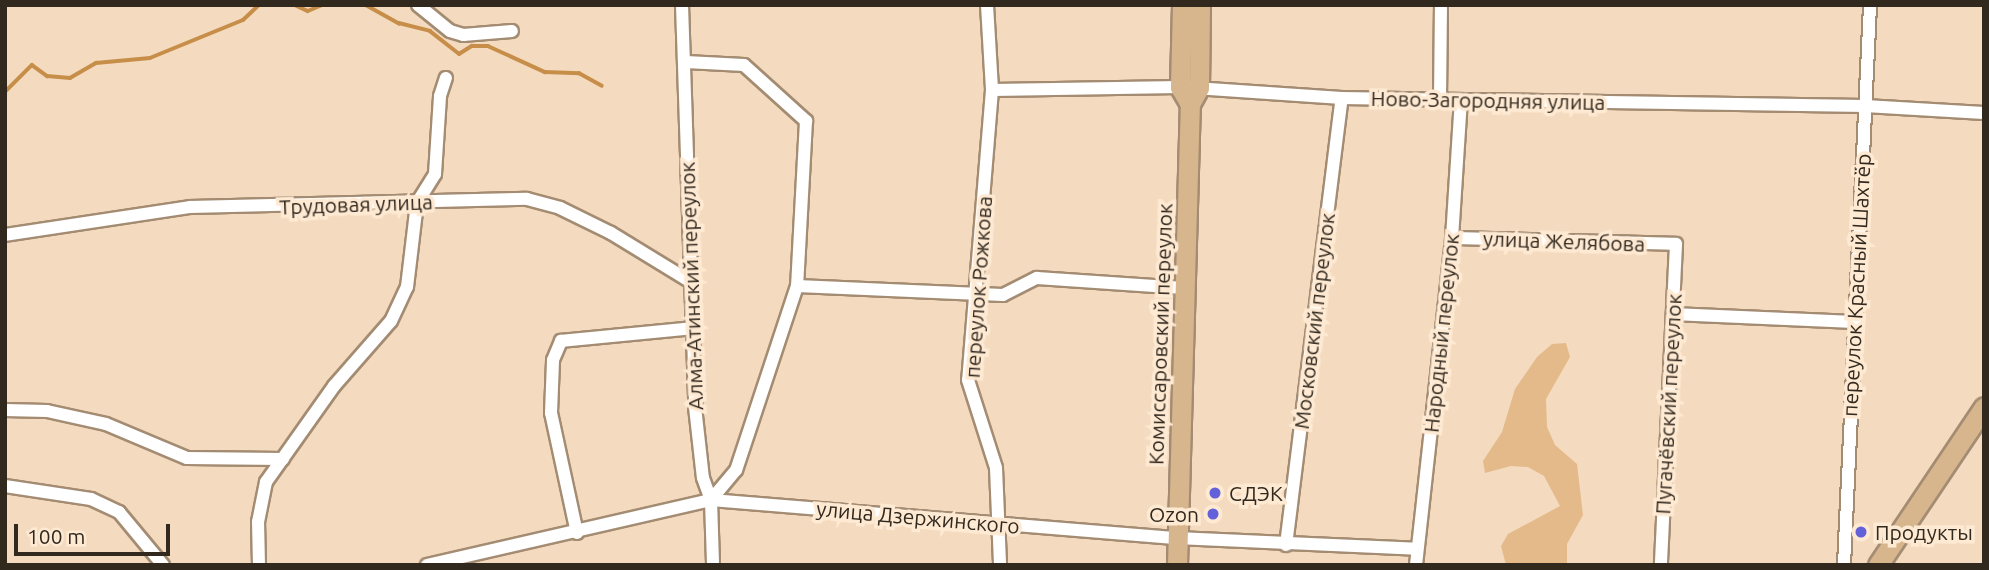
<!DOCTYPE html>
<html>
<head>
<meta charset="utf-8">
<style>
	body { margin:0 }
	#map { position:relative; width:1989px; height:570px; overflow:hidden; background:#f4dbbf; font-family:Ubuntu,sans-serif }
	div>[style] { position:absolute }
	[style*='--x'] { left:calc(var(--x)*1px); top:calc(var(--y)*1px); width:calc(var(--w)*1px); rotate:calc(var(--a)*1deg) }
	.green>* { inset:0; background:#e4ba8b }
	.stream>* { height:3.5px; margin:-1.75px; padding:0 1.75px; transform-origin:1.75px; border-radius:1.75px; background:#c78e4a }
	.roads { filter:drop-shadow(2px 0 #a48c73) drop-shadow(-2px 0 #a48c73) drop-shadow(0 2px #a48c73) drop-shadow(0 -2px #a48c73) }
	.minor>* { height:12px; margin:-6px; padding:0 6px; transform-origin:6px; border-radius:6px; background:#fff }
	.primary>* { height:19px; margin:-9.5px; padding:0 9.5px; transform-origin:9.5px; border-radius:9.5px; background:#d7b68e }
	.dots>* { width:19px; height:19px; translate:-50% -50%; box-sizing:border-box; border:4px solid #fee9d3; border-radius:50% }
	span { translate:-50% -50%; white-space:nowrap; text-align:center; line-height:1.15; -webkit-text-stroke:7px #fee9d3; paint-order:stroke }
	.street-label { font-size:21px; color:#32291e }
	.poi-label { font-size:21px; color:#32291e }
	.left { translate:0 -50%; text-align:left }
	.right { translate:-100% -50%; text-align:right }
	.frame { position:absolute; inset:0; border:7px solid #32291e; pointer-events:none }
	.scale { position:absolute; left:14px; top:524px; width:156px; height:32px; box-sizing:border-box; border:4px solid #32291e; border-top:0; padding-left:9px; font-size:21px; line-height:24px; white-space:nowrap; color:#32291e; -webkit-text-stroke:5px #fee9d3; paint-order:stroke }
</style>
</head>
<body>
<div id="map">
	<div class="green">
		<i style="clip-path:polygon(1566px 343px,1570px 357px,1546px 399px,1547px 427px,1555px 445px,1577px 464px,1583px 515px,1567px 544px,1567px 565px,1506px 565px,1501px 546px,1508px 534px,1560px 506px,1544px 476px,1528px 467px,1511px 466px,1485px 473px,1483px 461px,1502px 432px,1515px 389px,1537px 357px,1552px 344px)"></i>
	</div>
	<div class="stream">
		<i style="--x:295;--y:5;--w:14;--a:25"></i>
		<i style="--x:308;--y:11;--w:15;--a:-23"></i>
		<i style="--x:366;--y:5;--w:38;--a:29"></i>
		<i style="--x:399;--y:23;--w:32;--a:14"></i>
		<i style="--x:430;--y:31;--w:37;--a:38"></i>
		<i style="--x:459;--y:54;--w:15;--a:-32"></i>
		<i style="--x:472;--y:46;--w:16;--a:0"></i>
		<i style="--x:488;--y:46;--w:63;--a:24.5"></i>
		<i style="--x:545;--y:72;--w:34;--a:2"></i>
		<i style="--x:579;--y:73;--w:26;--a:29"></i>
		<i style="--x:5;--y:92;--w:38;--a:-45"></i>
		<i style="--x:32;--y:65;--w:19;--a:36"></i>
		<i style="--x:47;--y:76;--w:23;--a:5"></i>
		<i style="--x:70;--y:78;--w:30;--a:-30"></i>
		<i style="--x:96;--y:63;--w:54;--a:-5.3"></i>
		<i style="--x:150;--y:58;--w:100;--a:-22.2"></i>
		<i style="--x:243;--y:20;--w:22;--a:-43"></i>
	</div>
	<div class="roads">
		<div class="minor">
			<i style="--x:418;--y:5;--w:41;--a:39.1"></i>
			<i style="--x:450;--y:31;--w:14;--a:17"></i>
			<i style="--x:463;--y:35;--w:49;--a:-4.7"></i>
			<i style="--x:682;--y:5;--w:402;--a:88.1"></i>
			<i style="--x:695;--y:407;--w:71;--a:83.6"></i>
			<i style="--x:703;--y:478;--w:23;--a:70"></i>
			<i style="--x:711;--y:500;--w:65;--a:88.2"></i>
			<i style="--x:987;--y:5;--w:85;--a:86.6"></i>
			<i style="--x:992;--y:90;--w:291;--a:94.7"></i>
			<i style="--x:968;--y:380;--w:92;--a:72.3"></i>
			<i style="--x:996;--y:468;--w:97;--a:87.6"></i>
			<i style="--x:686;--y:62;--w:58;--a:3"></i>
			<i style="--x:744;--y:65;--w:84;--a:42.1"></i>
			<i style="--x:806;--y:121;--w:165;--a:93.1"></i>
			<i style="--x:797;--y:286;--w:194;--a:108.3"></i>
			<i style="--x:736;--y:470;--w:39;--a:130"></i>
			<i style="--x:992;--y:90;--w:188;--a:-0.9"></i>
			<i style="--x:1180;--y:87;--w:162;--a:3.9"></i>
			<i style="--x:1342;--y:98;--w:523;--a:0.88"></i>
			<i style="--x:1865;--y:106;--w:119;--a:3.4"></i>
			<i style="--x:1440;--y:99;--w:94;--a:-89.4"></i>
			<i style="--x:5;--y:235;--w:187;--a:-8.6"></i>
			<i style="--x:190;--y:207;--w:337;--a:-1.4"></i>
			<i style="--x:527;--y:199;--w:34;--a:15"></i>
			<i style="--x:560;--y:208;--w:57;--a:26.1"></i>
			<i style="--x:611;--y:233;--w:90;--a:31.4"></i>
			<i style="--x:1452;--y:238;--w:224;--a:1.5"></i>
			<i style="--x:1676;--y:244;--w:321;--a:92.7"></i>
			<i style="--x:797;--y:286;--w:206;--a:2.5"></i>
			<i style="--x:1003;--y:295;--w:38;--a:-27"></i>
			<i style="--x:1037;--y:278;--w:147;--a:3.9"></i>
			<i style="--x:1673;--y:314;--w:181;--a:2.5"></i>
			<i style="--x:5;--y:410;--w:42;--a:1.4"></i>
			<i style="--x:47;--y:411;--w:60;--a:12.4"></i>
			<i style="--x:106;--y:424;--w:88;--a:22.8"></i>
			<i style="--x:187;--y:458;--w:96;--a:0.6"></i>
			<i style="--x:5;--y:486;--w:87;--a:8.6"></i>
			<i style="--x:91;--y:499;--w:31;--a:25"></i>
			<i style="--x:119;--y:512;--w:69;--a:50.3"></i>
			<i style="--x:577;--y:533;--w:123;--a:-102.2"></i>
			<i style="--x:551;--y:413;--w:53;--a:-87.8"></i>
			<i style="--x:553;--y:360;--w:21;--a:-67"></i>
			<i style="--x:561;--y:341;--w:133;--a:-5.6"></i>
			<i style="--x:1286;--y:545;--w:450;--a:-82.9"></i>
			<i style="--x:259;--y:565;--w:43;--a:-91.3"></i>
			<i style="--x:258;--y:522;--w:41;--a:-78.7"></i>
			<i style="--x:266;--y:482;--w:118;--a:-54.7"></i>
			<i style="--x:334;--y:386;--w:86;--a:-48.8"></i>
			<i style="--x:391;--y:321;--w:38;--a:-65"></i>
			<i style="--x:407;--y:287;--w:85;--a:-83.2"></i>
			<i style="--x:417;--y:203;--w:34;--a:-58"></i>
			<i style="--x:435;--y:174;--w:78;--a:-86.3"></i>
			<i style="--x:440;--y:96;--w:19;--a:-72"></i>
			<i style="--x:427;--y:565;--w:291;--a:-12.9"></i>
			<i style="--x:711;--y:500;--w:468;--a:4.7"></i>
			<i style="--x:1177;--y:538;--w:239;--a:2.6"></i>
			<i style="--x:1416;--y:565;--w:329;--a:-83.7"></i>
			<i style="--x:1452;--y:238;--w:138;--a:-86.3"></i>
			<i style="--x:1844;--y:565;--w:561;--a:-87.34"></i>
		</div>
		<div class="primary">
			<i style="--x:1182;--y:5;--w:82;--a:91.4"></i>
			<i style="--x:1180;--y:87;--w:20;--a:60"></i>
			<i style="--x:1177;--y:565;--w:461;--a:-88.4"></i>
			<i style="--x:1190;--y:104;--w:18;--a:-61"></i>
			<i style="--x:1199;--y:88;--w:83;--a:-89.3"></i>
			<i style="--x:1878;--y:565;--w:190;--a:-56.1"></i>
		</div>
	</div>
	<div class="dots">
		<i style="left:1215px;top:493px;background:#6261da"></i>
		<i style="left:1213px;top:514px;background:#6261da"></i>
		<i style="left:1861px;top:532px;background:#6261da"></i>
	</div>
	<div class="street-label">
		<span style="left:1488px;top:100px;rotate:1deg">Ново-Загородняя улица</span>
		<span style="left:356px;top:204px;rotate:-2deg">Трудовая улица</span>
		<span style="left:1564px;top:241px;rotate:2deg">улица Желябова</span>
		<span style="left:1856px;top:285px;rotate:-87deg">переулок Красный Шахтёр</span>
		<span style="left:691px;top:286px;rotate:-92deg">Алма-Атинский переулок</span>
		<span style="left:978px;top:287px;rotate:-86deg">переулок Рожкова</span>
		<span style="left:1314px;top:321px;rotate:-83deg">Московский переулок</span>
		<span style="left:1441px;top:333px;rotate:-84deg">Народный переулок</span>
		<span style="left:1160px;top:334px;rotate:-88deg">Комиссаровский переулок</span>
		<span style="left:1668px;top:404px;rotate:-87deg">Пугачёвский переулок</span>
		<span style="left:918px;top:517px;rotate:5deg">улица Дзержинского</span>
	</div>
	<div class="poi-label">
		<span class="left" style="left:1229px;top:493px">СДЭК</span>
		<span class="right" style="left:1199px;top:514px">Ozon</span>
		<span class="left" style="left:1875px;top:532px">Продукты</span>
	</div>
	<div class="frame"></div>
	<div class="scale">100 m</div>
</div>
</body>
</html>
